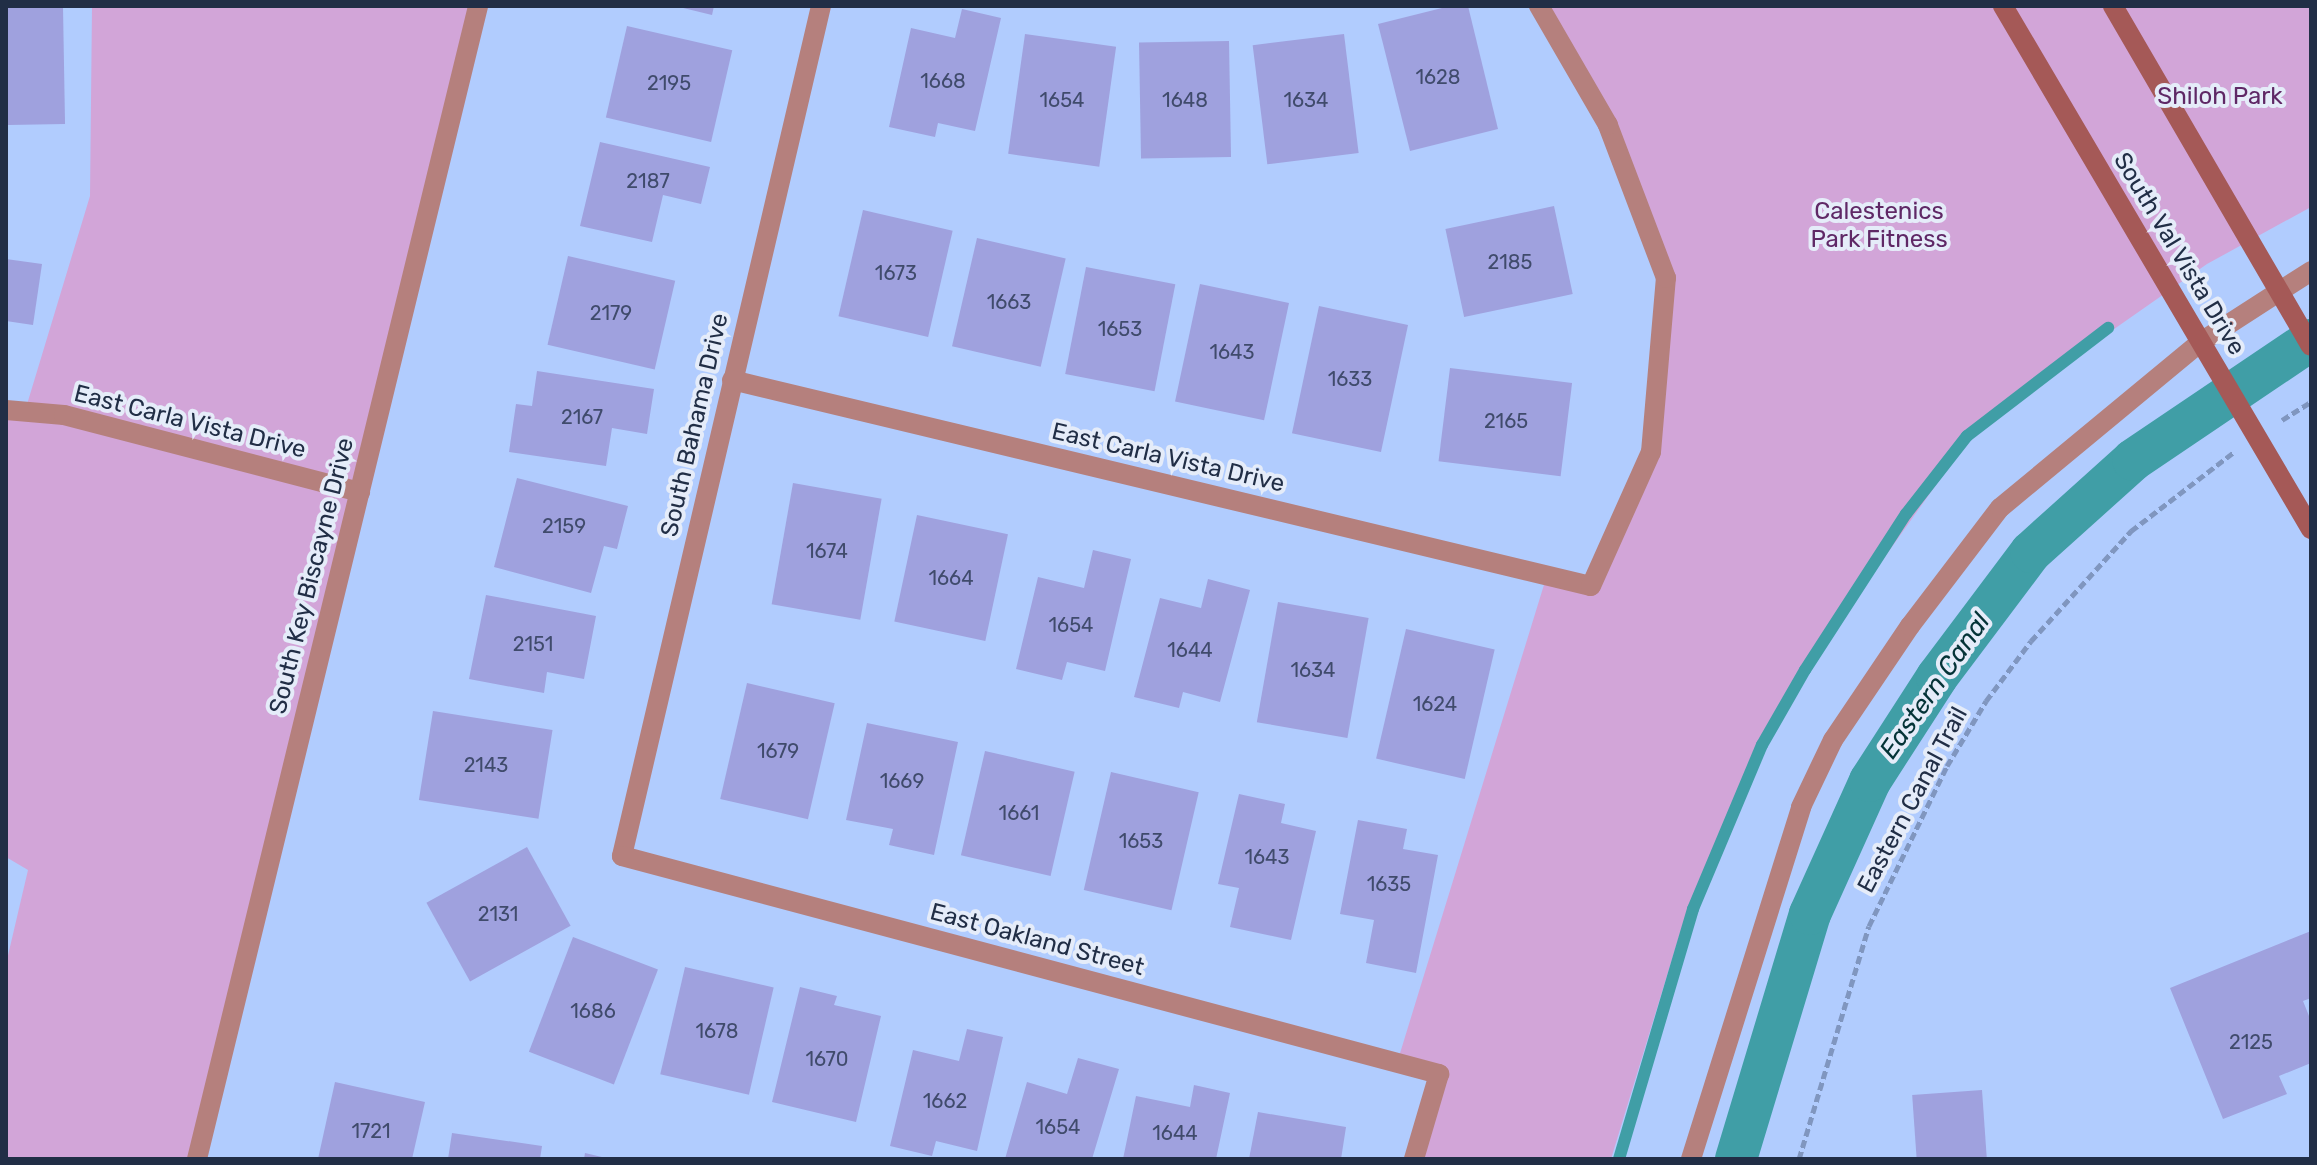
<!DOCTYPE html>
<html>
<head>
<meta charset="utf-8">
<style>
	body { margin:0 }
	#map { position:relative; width:2317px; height:1165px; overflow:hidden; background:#b1ccfe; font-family:Rubik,sans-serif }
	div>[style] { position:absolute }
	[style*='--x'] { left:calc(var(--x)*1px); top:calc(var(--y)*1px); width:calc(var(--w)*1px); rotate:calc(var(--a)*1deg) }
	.green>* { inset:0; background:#d2a5d8 }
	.stream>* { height:12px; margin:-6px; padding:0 6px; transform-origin:6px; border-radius:6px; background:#409ea6 }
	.canal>* { height:42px; margin:-21px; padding:0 21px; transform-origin:21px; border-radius:21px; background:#409ea6 }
	.building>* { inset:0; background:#9fa1de; transform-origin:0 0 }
	.path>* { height:5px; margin-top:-2.5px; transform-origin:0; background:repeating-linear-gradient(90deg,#8096bf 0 8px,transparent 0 12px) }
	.service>* { height:20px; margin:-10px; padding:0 10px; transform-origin:10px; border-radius:10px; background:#b5807d }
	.minor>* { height:20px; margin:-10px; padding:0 10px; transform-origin:10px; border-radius:10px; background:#b5807d }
	.tertiary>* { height:20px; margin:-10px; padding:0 10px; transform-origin:10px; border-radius:10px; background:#b5807d }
	.secondary>* { height:20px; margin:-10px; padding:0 10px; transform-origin:10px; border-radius:10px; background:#a55957 }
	span { translate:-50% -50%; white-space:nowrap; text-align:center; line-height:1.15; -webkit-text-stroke:8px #e5ecf9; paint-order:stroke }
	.number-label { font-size:20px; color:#404b6c }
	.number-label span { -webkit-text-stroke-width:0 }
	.park-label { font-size:24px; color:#5f2866 }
	.street-label { font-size:24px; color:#212e46 }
	.water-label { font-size:26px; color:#043337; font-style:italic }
	.frame { position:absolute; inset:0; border:8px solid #212e46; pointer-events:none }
</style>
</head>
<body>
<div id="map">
	<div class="green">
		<i style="clip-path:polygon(92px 6px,478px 6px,197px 1159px,6px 1159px,6px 964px,28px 870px,6px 857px,6px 410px,25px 411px,90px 196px)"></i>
		<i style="clip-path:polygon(1539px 6px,2311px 6px,2311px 207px,2207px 264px,1980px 423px,1778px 707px,1680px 933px,1611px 1159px,1414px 1159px,1439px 1075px,1397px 1063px,1547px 575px,1592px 586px,1651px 451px,1666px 278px,1608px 125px)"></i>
	</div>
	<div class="stream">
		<i style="--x:1619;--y:1159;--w:261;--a:-73.5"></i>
		<i style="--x:1693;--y:909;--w:178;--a:-67.2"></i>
		<i style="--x:1762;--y:745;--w:86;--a:-60.2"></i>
		<i style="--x:1805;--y:670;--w:186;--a:-57.1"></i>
		<i style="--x:1906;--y:514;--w:99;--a:-52"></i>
		<i style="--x:1967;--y:436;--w:178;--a:-37.5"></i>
	</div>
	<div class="canal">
		<i style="--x:1736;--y:1159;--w:256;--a:-73.2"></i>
		<i style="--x:1810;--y:914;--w:146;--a:-65.7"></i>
		<i style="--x:1870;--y:781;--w:124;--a:-57.2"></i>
		<i style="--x:1937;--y:677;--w:156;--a:-53.1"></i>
		<i style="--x:2031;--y:552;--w:137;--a:-42"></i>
		<i style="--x:2133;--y:460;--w:215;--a:-34"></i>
	</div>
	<div class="building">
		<i style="clip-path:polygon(675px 6px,714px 6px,712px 15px)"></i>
		<i style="clip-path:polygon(1450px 6px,1468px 6px,1498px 129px,1410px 151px,1378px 24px)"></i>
		<i style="left:63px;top:7px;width:117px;height:57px;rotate:89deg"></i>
		<i style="clip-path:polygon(962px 9px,1001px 18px,975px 131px,938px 123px,935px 137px,889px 127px,911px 28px,955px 38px)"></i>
		<i style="left:627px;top:26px;width:108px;height:94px;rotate:13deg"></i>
		<i style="left:1025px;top:34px;width:92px;height:121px;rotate:8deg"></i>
		<i style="left:1344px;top:34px;width:120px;height:92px;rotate:83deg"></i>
		<i style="left:1229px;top:41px;width:116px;height:90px;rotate:89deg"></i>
		<i style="clip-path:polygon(600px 142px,710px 167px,701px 204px,663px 195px,652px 242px,580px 226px)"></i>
		<i style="left:1554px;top:206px;width:90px;height:111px;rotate:78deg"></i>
		<i style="left:863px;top:210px;width:92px;height:109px;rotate:13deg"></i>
		<i style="left:977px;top:238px;width:91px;height:111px;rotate:13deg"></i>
		<i style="left:568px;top:256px;width:110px;height:91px;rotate:13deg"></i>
		<i style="clip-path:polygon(6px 259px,42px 264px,33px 325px,6px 321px)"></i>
		<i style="left:1086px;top:267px;width:91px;height:109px;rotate:11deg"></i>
		<i style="left:1200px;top:284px;width:91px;height:120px;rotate:12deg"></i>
		<i style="left:1319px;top:306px;width:91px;height:130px;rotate:12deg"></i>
		<i style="left:1450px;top:368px;width:123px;height:94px;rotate:7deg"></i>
		<i style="clip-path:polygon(537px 371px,654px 389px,647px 434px,612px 428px,606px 466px,509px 452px,516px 404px,532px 406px)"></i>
		<i style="clip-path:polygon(517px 478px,628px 506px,617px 549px,604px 546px,591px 593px,494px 567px)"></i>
		<i style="left:793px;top:483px;width:90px;height:123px;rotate:10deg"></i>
		<i style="left:917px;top:515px;width:93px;height:109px;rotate:12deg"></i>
		<i style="clip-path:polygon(1093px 550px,1131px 559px,1105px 671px,1067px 662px,1062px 680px,1016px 669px,1038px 577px,1084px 588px)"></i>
		<i style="clip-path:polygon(1208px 579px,1250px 590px,1220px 702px,1183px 692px,1179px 708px,1134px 697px,1160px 598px,1201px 608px)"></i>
		<i style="clip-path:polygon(486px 595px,596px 616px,584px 679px,547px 672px,544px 693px,469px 679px)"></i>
		<i style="left:1278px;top:602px;width:92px;height:122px;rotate:10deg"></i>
		<i style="left:1406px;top:629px;width:91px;height:133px;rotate:13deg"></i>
		<i style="left:747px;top:683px;width:90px;height:119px;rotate:13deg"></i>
		<i style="left:433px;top:711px;width:121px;height:90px;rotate:9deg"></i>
		<i style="clip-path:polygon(867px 723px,958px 742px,934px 855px,889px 845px,893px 829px,846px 820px)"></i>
		<i style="left:985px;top:751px;width:92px;height:107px;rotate:13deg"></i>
		<i style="left:1111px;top:772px;width:90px;height:121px;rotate:13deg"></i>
		<i style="clip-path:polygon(1239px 794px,1285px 804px,1281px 823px,1316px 831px,1291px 940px,1230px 927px,1239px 888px,1218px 884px)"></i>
		<i style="clip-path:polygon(1358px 820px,1407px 829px,1403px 849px,1438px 855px,1416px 973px,1366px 963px,1374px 920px,1340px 914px)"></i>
		<i style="left:527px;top:847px;width:90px;height:115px;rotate:61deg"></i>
		<i style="clip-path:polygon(2311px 931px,2311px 998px,2303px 1001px,2311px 1021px,2311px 1063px,2279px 1076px,2287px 1094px,2223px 1119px,2170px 988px)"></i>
		<i style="left:573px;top:937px;width:91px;height:123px;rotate:21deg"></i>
		<i style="left:685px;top:967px;width:91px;height:110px;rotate:13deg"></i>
		<i style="clip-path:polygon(800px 987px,837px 996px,834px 1005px,881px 1016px,856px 1122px,772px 1102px)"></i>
		<i style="clip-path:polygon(967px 1029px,1003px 1037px,977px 1151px,936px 1141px,932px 1156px,890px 1146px,913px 1050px,959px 1061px)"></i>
		<i style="clip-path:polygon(1078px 1058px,1119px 1069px,1092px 1159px,1005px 1159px,1027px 1082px,1067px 1094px)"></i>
		<i style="clip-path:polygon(335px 1082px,425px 1102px,412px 1159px,318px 1159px)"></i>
		<i style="clip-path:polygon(1194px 1085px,1230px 1093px,1216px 1159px,1123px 1159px,1136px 1096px,1190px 1107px)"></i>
		<i style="left:1982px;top:1090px;width:69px;height:70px;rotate:86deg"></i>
		<i style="clip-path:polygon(1258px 1112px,1346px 1127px,1341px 1159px,1249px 1159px)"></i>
		<i style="clip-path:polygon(452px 1133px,542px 1146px,540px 1159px,448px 1159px)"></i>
		<i style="clip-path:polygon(585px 1153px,606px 1158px,606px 1159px,584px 1159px)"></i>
	</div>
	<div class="path">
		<i style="--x:2282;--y:420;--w:34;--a:-32"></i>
		<i style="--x:1799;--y:1159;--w:243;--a:-73.3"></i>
		<i style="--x:1869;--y:926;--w:178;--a:-64"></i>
		<i style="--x:1947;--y:766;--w:76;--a:-59"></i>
		<i style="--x:1986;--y:701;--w:75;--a:-53.1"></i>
		<i style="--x:2031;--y:641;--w:149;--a:-47.7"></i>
		<i style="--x:2131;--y:531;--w:130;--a:-37.5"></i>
	</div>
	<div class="service">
		<i style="--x:1691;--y:1159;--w:369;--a:-72.6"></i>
		<i style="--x:1801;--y:807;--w:74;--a:-64.5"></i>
		<i style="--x:1833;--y:740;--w:138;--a:-56"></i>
		<i style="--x:1910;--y:626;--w:148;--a:-52.7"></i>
		<i style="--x:2000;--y:508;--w:261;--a:-39.6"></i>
		<i style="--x:2201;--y:342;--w:131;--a:-32.8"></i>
	</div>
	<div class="minor">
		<i style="--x:821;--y:6;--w:873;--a:103.18"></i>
		<i style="--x:622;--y:856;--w:846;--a:14.94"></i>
		<i style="--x:1439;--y:1074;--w:89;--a:106.4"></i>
		<i style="--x:732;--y:380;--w:883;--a:13.49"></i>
		<i style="--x:1591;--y:586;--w:147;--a:-65.9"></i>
		<i style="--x:1651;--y:452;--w:175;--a:-85.1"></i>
		<i style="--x:1666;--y:278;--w:164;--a:-110.8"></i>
		<i style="--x:1608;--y:125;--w:138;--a:-120.1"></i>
		<i style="--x:6;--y:410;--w:58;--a:4.9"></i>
		<i style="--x:64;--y:415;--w:306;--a:14.6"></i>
	</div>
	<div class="tertiary">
		<i style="--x:197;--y:1159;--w:1187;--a:-76.3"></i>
	</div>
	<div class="secondary">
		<i style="--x:2003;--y:6;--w:607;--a:59.51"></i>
		<i style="--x:2113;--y:6;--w:393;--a:59.8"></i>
	</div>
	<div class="number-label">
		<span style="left:1438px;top:77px">1628</span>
		<span style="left:943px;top:81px">1668</span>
		<span style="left:669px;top:83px">2195</span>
		<span style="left:1062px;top:100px">1654</span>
		<span style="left:1185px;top:100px">1648</span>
		<span style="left:1306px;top:100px">1634</span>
		<span style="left:648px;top:181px">2187</span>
		<span style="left:1510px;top:262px">2185</span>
		<span style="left:896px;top:273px">1673</span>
		<span style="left:1009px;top:302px">1663</span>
		<span style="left:611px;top:313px">2179</span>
		<span style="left:1120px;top:329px">1653</span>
		<span style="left:1232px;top:352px">1643</span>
		<span style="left:1350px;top:379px">1633</span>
		<span style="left:582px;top:417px">2167</span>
		<span style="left:1506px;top:421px">2165</span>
		<span style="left:564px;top:526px">2159</span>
		<span style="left:827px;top:551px">1674</span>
		<span style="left:951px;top:578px">1664</span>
		<span style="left:1071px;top:625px">1654</span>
		<span style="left:533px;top:644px">2151</span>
		<span style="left:1190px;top:650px">1644</span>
		<span style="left:1313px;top:670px">1634</span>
		<span style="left:1435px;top:704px">1624</span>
		<span style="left:778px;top:751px">1679</span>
		<span style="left:486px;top:765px">2143</span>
		<span style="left:902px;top:781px">1669</span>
		<span style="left:1019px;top:813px">1661</span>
		<span style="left:1141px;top:841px">1653</span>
		<span style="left:1267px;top:857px">1643</span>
		<span style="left:1389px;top:884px">1635</span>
		<span style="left:498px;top:914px">2131</span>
		<span style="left:593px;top:1011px">1686</span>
		<span style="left:717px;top:1031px">1678</span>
		<span style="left:2251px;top:1042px">2125</span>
		<span style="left:827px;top:1059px">1670</span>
		<span style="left:945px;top:1101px">1662</span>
		<span style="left:1058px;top:1127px">1654</span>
		<span style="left:371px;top:1131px">1721</span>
		<span style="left:1175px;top:1133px">1644</span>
	</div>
	<div class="park-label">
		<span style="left:2220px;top:97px">Shiloh Park</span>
		<span style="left:1879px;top:226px">Calestenics<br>Park Fitness</span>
	</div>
	<div class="street-label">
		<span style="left:2179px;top:254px;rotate:59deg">South Val Vista Drive</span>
		<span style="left:190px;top:422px;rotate:14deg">East Carla Vista Drive</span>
		<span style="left:695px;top:425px;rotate:-77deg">South Bahama Drive</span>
		<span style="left:1168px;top:458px;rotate:13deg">East Carla Vista Drive</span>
		<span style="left:312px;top:576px;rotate:-76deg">South Key Biscayne Drive</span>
		<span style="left:1913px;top:800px;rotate:-62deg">Eastern Canal Trail</span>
		<span style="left:1037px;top:940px;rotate:15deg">East Oakland Street</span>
	</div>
	<div class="water-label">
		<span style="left:1935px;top:686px;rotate:-55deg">Eastern Canal</span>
	</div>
	<div class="frame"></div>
</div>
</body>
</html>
